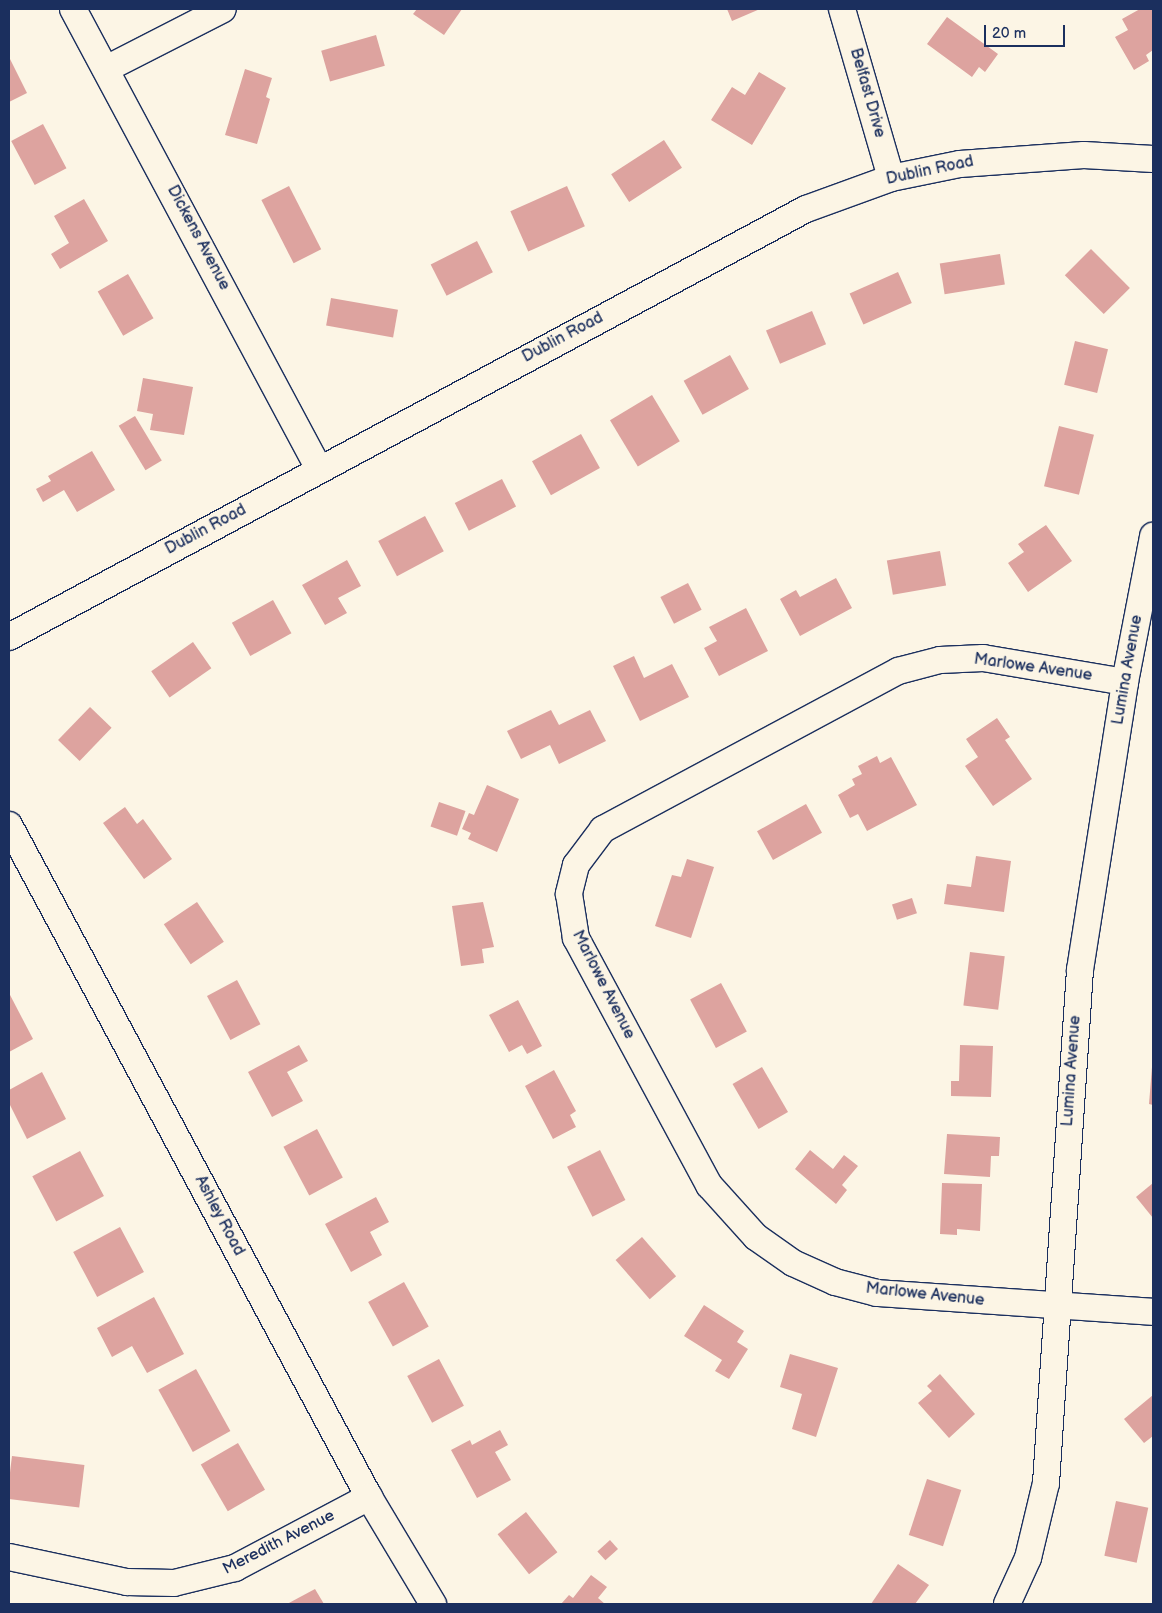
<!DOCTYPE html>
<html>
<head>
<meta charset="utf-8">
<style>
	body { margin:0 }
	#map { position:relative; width:1162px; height:1613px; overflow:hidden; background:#fcf5e5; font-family:"Balsamiq Sans",sans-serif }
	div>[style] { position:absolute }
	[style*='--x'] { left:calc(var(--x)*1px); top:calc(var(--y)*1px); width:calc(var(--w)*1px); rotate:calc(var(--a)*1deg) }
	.building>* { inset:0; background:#dda39f; transform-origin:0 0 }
	.roads { filter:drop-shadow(1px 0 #1b2f5e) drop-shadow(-1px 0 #1b2f5e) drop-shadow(0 1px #1b2f5e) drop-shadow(0 -1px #1b2f5e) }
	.minor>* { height:26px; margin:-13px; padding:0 13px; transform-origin:13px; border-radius:13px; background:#fcf5e5 }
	span { translate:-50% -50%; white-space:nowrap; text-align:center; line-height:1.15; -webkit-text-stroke:4px #fcf5e5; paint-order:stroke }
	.street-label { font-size:16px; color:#1b2f5e }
	.frame { position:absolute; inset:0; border:10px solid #1b2f5e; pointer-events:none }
	.scale { position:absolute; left:984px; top:25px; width:81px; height:22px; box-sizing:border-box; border:2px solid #1b2f5e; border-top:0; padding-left:6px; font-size:15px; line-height:18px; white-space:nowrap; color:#1b2f5e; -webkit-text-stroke:4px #fcf5e5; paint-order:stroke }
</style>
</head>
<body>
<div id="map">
	<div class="building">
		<i style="clip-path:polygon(417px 9px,462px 9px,444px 35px,413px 14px)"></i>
		<i style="clip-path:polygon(727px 9px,760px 9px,732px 21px)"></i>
		<i style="clip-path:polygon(1140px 9px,1153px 10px,1153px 50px,1146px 55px,1149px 61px,1134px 70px,1115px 37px,1128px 30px,1122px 19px)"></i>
		<i style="clip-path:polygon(947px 17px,998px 54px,985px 72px,979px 67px,972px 77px,927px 44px)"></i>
		<i style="left:376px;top:35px;width:32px;height:57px;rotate:74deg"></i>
		<i style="clip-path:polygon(9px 57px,27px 93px,9px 102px)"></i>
		<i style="clip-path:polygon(245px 69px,272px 78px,266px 97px,270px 99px,257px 144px,225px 135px)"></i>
		<i style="clip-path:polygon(759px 72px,786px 88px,752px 145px,711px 120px,732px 87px,745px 95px)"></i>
		<i style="left:43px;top:124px;width:50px;height:36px;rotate:62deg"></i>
		<i style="left:664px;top:140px;width:33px;height:63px;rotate:57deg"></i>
		<i style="left:289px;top:186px;width:71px;height:31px;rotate:63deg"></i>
		<i style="left:567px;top:186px;width:44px;height:62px;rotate:66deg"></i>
		<i style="clip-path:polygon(84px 199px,108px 241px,60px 269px,51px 254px,69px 243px,54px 216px)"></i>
		<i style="left:477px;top:241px;width:35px;height:52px;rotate:63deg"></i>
		<i style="left:1091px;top:249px;width:55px;height:37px;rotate:45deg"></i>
		<i style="left:1000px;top:254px;width:31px;height:61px;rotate:81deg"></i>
		<i style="left:898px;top:272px;width:34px;height:53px;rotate:66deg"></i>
		<i style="left:128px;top:274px;width:51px;height:35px;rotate:60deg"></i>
		<i style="left:331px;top:298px;width:68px;height:28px;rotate:10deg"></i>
		<i style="left:812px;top:311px;width:36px;height:50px;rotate:67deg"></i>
		<i style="left:1075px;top:341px;width:34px;height:45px;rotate:14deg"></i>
		<i style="left:730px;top:355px;width:39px;height:53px;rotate:61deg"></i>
		<i style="clip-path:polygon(143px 378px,193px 387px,184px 435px,150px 430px,153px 414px,137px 411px)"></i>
		<i style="left:652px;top:395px;width:54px;height:49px;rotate:59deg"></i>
		<i style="left:135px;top:416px;width:52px;height:19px;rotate:59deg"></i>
		<i style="left:1059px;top:426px;width:36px;height:62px;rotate:14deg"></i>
		<i style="left:581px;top:434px;width:39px;height:56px;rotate:61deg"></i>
		<i style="clip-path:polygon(92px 451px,115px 490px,77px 512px,64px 490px,43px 502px,36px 489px,51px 481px,48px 476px)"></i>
		<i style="left:502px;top:479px;width:31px;height:53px;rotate:63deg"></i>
		<i style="left:425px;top:516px;width:40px;height:53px;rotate:62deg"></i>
		<i style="clip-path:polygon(1046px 525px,1072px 561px,1028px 592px,1008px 563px,1024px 552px,1018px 544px)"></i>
		<i style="left:940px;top:551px;width:35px;height:54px;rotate:80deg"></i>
		<i style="clip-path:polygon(347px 560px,361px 586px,338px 598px,347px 613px,325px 625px,302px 585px)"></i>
		<i style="clip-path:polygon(836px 578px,852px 608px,800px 636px,780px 599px,796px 590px,800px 597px)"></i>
		<i style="left:688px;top:583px;width:30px;height:31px;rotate:63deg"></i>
		<i style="left:273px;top:600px;width:38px;height:47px;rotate:61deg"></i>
		<i style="clip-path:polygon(746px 608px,768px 651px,719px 676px,704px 648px,717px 641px,709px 627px)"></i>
		<i style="left:193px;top:642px;width:32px;height:51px;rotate:55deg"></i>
		<i style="clip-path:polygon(634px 656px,644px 678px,672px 664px,689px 697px,640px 721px,613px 666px)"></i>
		<i style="left:90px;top:707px;width:30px;height:46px;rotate:44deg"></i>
		<i style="clip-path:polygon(551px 710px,559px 725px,590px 710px,606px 741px,559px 764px,550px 745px,521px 759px,507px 731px)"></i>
		<i style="clip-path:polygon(997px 718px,1010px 737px,1005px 740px,1032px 779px,993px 806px,965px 766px,978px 757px,966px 739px)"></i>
		<i style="clip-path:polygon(877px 756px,880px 763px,891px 757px,917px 805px,867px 831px,858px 814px,850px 818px,838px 795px,855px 785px,852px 779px,862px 774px,858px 766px)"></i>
		<i style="clip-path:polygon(487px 785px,519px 799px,497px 852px,468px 839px,471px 833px,462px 829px,469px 813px,474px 815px)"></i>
		<i style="left:439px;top:802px;width:28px;height:26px;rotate:19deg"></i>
		<i style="left:806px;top:804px;width:33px;height:56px;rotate:61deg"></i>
		<i style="clip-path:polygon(125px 807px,137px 824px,143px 819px,172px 859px,144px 879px,103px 823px)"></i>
		<i style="clip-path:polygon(976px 856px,1011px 861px,1004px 912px,944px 904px,947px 884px,971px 887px)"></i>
		<i style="clip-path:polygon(687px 859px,714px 867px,691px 938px,655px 926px,672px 875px,681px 877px)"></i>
		<i style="left:912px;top:898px;width:16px;height:21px;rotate:72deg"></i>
		<i style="left:197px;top:902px;width:48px;height:40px;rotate:56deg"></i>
		<i style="clip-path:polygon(483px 902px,494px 947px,482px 949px,484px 963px,461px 966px,452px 906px)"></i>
		<i style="left:970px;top:952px;width:35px;height:54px;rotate:7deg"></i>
		<i style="left:237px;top:980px;width:50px;height:34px;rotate:62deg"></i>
		<i style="left:721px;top:983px;width:55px;height:35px;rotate:62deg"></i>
		<i style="clip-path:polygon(9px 993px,33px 1039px,9px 1052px)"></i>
		<i style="clip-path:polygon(518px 1000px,542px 1046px,527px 1054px,522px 1045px,509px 1052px,489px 1015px)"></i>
		<i style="clip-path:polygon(299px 1045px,308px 1061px,287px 1072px,303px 1101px,272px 1117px,248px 1072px)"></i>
		<i style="clip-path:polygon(960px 1045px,993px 1046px,991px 1097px,951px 1096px,951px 1081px,959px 1081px)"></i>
		<i style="left:762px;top:1067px;width:52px;height:34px;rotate:60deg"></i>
		<i style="clip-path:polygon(1152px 1067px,1153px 1067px,1153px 1105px,1149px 1104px)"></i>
		<i style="clip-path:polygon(554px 1070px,576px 1111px,570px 1115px,576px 1127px,553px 1139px,525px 1086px)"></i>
		<i style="clip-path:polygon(42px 1072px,66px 1119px,27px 1139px,9px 1103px,9px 1090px)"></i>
		<i style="left:317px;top:1129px;width:55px;height:38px;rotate:62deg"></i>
		<i style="clip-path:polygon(947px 1134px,1000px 1137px,999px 1156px,991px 1156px,990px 1177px,944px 1174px)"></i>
		<i style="left:600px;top:1150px;width:56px;height:37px;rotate:63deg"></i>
		<i style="clip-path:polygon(810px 1150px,833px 1169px,844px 1155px,858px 1166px,842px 1185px,847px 1190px,836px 1204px,795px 1169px)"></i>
		<i style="left:80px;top:1151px;width:51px;height:54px;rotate:62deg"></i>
		<i style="clip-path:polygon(942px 1183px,982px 1184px,980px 1231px,957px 1229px,957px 1235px,940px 1234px)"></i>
		<i style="clip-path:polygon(1153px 1183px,1153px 1218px,1136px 1197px)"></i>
		<i style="clip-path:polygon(376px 1197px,389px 1222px,370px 1232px,382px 1255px,351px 1272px,325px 1224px)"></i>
		<i style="left:120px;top:1227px;width:51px;height:53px;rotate:62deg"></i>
		<i style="left:642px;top:1237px;width:52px;height:35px;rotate:49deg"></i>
		<i style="left:404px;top:1282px;width:51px;height:41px;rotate:61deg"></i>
		<i style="clip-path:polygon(154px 1297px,184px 1354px,147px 1373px,132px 1346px,112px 1357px,97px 1328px)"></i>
		<i style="clip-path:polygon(704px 1305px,744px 1331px,737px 1342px,748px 1349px,729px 1379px,715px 1371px,722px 1360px,684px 1336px)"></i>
		<i style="clip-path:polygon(790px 1354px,838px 1368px,816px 1437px,792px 1429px,802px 1394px,780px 1387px)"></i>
		<i style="left:439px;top:1359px;width:53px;height:36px;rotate:62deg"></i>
		<i style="left:196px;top:1369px;width:71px;height:43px;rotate:61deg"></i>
		<i style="clip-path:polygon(940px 1374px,975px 1414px,949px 1438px,918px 1403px,932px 1391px,927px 1386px)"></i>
		<i style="clip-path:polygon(1153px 1395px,1153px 1436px,1144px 1443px,1124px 1419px)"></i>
		<i style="clip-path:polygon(500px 1430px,508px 1445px,495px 1452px,511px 1480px,477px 1498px,451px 1450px,470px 1440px,472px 1445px)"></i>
		<i style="left:238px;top:1443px;width:54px;height:43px;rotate:60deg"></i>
		<i style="left:12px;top:1456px;width:73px;height:43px;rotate:7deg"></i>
		<i style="left:927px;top:1479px;width:36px;height:59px;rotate:18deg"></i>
		<i style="left:1116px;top:1501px;width:33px;height:56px;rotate:12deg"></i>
		<i style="left:526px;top:1512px;width:51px;height:36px;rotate:52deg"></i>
		<i style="left:610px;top:1540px;width:12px;height:17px;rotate:48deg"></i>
		<i style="clip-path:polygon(898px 1564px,929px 1585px,915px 1604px,871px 1604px)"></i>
		<i style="clip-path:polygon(591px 1575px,607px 1587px,598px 1598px,605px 1604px,561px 1604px,569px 1595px,573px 1598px)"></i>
		<i style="clip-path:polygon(315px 1589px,324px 1604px,287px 1604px)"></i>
	</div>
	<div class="roads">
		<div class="minor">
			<i style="--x:73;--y:9;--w:522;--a:61.86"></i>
			<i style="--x:842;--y:9;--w:176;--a:73.8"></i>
			<i style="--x:106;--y:69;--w:131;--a:-27.1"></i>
			<i style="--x:9;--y:637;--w:905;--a:-28.24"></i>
			<i style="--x:806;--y:209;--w:90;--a:-20"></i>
			<i style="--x:891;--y:178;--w:70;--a:-11.5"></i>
			<i style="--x:960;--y:164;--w:124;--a:-4.2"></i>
			<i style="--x:1084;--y:155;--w:69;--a:3.3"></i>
			<i style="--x:1125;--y:682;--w:144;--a:-170.4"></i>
			<i style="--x:983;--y:658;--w:43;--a:177.3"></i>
			<i style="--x:940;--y:660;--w:43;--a:165.3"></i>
			<i style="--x:898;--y:671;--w:335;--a:151.8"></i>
			<i style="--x:603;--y:829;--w:45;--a:126.9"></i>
			<i style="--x:576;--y:865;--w:30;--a:104"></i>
			<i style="--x:569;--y:894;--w:45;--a:81"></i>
			<i style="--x:576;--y:938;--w:281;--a:61.7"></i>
			<i style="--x:709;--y:1185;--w:70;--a:47.9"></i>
			<i style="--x:756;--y:1237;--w:45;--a:35.1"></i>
			<i style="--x:793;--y:1263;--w:46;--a:24.3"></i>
			<i style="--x:835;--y:1282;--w:43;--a:14.7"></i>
			<i style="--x:877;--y:1293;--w:277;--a:3.9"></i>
			<i style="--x:9;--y:825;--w:762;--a:61.82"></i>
			<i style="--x:369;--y:1497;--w:125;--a:59.1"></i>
			<i style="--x:9;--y:1557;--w:121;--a:12"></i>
			<i style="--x:127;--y:1582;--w:47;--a:1.2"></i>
			<i style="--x:174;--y:1583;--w:63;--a:-13.8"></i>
			<i style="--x:235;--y:1568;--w:152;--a:-27.9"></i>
			<i style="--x:1007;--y:1604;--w:51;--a:-65.5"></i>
			<i style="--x:1028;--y:1558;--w:77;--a:-76.5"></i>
			<i style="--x:1046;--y:1483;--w:514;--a:-86.21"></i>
			<i style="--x:1080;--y:970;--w:291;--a:-81.1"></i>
			<i style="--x:1125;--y:682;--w:149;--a:-79.1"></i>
		</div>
	</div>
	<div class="street-label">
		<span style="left:867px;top:93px;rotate:74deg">Belfast Drive</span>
		<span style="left:930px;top:171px;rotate:-12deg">Dublin Road</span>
		<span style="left:198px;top:238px;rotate:62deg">Dickens Avenue</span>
		<span style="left:563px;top:338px;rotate:-28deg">Dublin Road</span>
		<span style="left:206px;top:530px;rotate:-28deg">Dublin Road</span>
		<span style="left:1033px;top:668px;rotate:8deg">Marlowe Avenue</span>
		<span style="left:1128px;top:670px;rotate:-80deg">Lumina Avenue</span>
		<span style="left:603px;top:985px;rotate:63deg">Marlowe Avenue</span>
		<span style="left:1072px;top:1071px;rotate:-86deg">Lumina Avenue</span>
		<span style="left:219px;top:1216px;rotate:62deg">Ashley Road</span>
		<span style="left:925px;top:1295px;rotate:6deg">Marlowe Avenue</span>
		<span style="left:279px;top:1543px;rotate:-27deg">Meredith Avenue</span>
	</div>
	<div class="frame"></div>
	<div class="scale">20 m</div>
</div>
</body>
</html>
